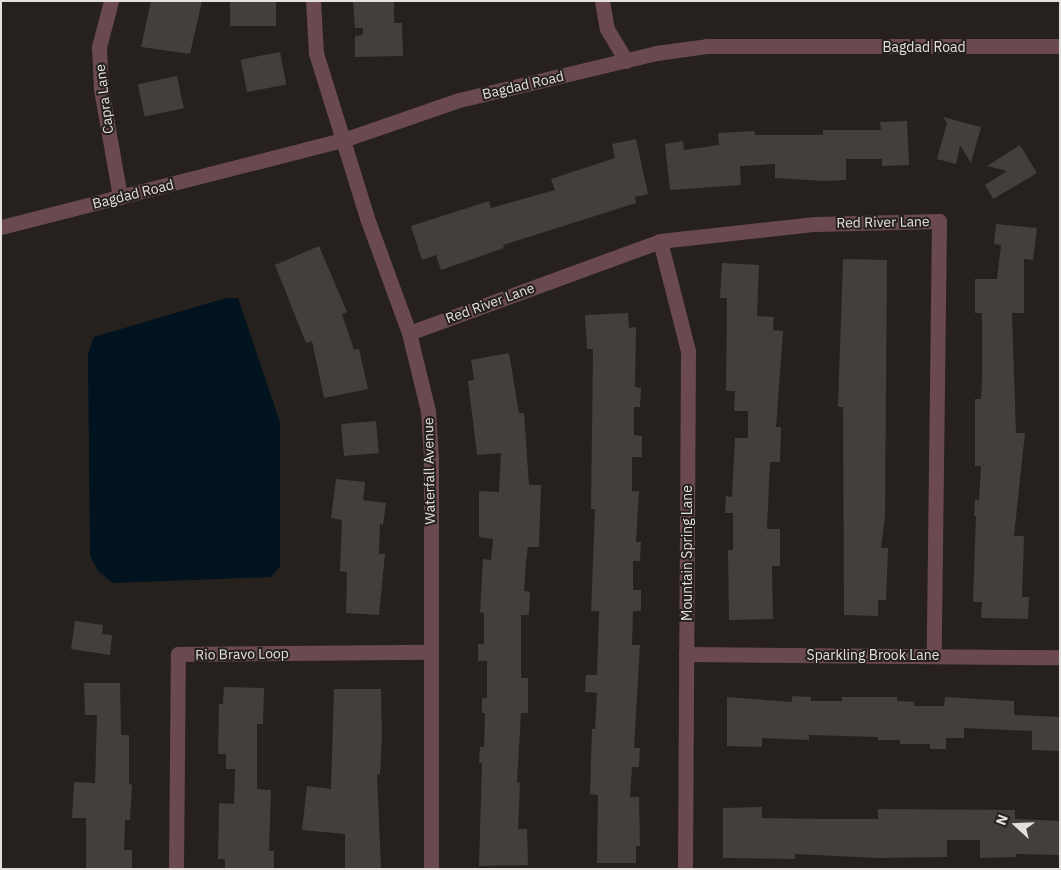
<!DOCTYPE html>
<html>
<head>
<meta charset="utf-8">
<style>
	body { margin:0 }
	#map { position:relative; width:1061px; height:870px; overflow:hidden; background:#26211d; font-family:"IBM Plex Sans",sans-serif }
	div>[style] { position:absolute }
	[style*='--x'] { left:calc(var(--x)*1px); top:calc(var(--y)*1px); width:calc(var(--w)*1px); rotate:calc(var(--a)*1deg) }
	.water>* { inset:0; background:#00131f }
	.building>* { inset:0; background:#443f3a; transform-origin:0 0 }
	.minor>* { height:15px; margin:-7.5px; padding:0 7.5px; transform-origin:7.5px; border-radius:7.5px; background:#6a4950 }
	.tertiary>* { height:15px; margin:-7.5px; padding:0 7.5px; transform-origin:7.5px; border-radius:7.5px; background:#6a4950 }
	span { translate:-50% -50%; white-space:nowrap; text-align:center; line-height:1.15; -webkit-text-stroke:4px #26211d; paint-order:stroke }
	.street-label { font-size:14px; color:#e4e0dd }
	.frame { position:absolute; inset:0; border:2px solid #e4e0dd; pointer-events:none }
	.north { position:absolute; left:991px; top:800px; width:50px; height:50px; -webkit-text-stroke:4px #26211d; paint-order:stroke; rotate:290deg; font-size:14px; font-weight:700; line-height:20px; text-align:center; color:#e4e0dd }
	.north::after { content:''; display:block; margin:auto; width:18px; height:22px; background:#e4e0dd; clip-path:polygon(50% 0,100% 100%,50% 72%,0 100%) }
</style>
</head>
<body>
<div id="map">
	<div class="water">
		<i style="clip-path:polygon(226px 298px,238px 298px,280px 422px,280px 566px,271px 577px,113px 583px,98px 571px,90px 556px,88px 354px,94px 337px)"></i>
	</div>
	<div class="building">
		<i style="clip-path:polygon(151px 1px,202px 1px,190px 54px,141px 47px)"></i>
		<i style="left:230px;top:1px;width:46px;height:25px"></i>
		<i style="clip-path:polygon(353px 1px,394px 1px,394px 23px,402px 23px,403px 56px,355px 57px,355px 36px,363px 35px,363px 28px,355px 28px)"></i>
		<i style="left:280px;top:52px;width:33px;height:40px;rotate:79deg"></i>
		<i style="left:177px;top:76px;width:33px;height:40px;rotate:78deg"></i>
		<i style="clip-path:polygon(943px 117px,981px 127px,971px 163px,960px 145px,956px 164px,937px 159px,947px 123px)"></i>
		<i style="clip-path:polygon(907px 121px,909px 165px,882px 166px,882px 159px,846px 159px,846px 180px,823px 181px,775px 178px,775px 164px,740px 166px,741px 185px,670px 190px,665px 144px,683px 141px,684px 150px,719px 145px,718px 133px,754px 131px,755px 135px,823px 135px,823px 130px,881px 130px,880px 122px)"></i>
		<i style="clip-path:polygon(636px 139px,648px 194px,635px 197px,636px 203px,503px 245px,504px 248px,441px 270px,436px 255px,422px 260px,411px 226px,489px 201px,491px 208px,555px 190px,551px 179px,615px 158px,612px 144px)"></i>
		<i style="clip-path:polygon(1020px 145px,1037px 173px,993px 199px,985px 185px,1007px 171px,987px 166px)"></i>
		<i style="clip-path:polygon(996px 224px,1037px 228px,1033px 260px,1024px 259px,1024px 313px,1012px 313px,1016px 433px,1025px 433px,1014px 536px,1024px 536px,1022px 597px,1029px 597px,1028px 619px,981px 618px,982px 602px,973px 602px,976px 516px,974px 516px,975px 499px,979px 500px,981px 466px,975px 466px,975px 399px,981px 399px,982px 380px,982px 313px,975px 313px,975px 279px,997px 279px,1001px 245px,994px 244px)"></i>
		<i style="clip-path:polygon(319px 246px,347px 312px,342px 314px,354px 350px,359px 349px,368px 389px,324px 398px,312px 341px,306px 343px,275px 265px)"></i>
		<i style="clip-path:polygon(843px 259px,887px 260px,885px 516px,881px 548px,888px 548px,886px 600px,878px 600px,878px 616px,844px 615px,843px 407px,838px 407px)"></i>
		<i style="clip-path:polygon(722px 263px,759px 265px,757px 316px,774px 317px,773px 330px,783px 331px,776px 427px,781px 427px,780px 462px,770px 462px,767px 529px,780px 529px,780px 566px,772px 566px,773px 619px,729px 620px,728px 550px,733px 550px,733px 513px,725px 513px,726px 496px,732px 497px,735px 438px,748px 438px,748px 411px,734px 411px,735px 391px,726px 391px,727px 298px,720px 298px)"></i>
		<i style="clip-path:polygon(628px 313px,629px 328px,636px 327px,635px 387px,641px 388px,640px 407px,634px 407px,634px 435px,642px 436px,642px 457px,632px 457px,632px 491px,639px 491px,636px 542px,641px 542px,640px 561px,633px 561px,633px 590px,641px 590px,641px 611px,633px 611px,632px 645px,640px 645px,634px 748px,640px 748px,639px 767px,632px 767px,630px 797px,639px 797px,640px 846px,636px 846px,636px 863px,597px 863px,598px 795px,590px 794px,592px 729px,595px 729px,597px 693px,585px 692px,586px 675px,597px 675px,599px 611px,591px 611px,595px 509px,591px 509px,593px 349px,587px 349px,585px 315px)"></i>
		<i style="clip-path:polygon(509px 353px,519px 413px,524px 413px,529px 485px,541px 485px,539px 547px,528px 547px,526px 561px,524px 591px,530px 592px,529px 615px,521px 615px,521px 678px,528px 678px,528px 713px,521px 713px,517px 782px,520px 783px,518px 829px,527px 829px,528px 865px,479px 866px,482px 763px,479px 763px,480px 747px,484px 747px,485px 713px,482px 713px,482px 698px,487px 698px,487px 661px,478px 661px,478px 644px,484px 644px,484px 613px,480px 612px,483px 559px,491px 560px,493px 539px,479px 537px,479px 491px,499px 492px,501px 453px,477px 455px,468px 381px,474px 380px,471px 360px)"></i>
		<i style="left:376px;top:421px;width:32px;height:35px;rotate:85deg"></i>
		<i style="clip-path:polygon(336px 479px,365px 482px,363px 500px,386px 503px,383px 525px,380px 524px,379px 554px,385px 554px,379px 615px,346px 613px,347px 572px,340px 571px,342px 520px,331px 518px)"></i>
		<i style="clip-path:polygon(75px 621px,103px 625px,102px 634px,112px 635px,110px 655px,71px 649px)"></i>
		<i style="clip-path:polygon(84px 683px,120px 683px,121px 735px,129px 735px,129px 784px,132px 785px,130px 820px,125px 820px,124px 850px,132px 850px,132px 869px,86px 869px,86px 818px,72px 818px,74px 782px,95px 783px,97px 715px,85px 715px)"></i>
		<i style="clip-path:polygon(224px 687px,264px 688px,263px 724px,257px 724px,257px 789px,271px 790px,269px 851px,274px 851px,274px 869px,225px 869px,225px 859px,218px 859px,219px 803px,234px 804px,235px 769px,226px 769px,226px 754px,218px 754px,219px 704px,223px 704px)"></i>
		<i style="clip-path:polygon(334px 689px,381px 689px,382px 738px,380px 775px,377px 774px,381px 869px,345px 869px,345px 834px,302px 830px,307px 786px,331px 789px)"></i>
		<i style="clip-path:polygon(792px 696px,811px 697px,811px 701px,842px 701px,842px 697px,897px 697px,897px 701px,914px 702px,914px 706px,944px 706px,945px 697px,1014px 701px,1014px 715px,1060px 717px,1060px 751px,1032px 750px,1032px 731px,964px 728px,964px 738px,946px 738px,946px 749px,930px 749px,930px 744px,900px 744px,900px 740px,878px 740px,878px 737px,809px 735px,809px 740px,762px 738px,762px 747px,727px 746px,727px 697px,792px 702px)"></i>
		<i style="clip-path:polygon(762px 807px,762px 818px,825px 819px,878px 819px,878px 809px,1015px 810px,1015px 819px,1060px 821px,1060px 855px,1016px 854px,1016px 857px,980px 858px,980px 840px,947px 840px,947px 857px,878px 858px,795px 854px,795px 859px,723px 858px,723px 808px)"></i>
	</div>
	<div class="minor">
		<i style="--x:111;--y:1;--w:48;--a:104.6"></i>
		<i style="--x:99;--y:47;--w:42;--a:87.3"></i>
		<i style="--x:101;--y:89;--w:110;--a:80"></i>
		<i style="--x:313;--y:1;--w:52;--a:86.7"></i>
		<i style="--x:316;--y:53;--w:173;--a:72.8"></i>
		<i style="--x:367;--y:218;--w:122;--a:69.9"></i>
		<i style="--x:409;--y:333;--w:80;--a:76.3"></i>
		<i style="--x:428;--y:411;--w:46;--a:86.3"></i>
		<i style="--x:431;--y:457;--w:412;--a:90"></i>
		<i style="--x:602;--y:1;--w:28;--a:80"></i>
		<i style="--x:607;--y:29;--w:37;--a:59"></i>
		<i style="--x:660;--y:241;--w:114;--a:75.7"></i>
		<i style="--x:688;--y:351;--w:518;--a:90.33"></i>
		<i style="--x:409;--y:333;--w:267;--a:-20.1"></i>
		<i style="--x:660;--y:241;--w:156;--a:-6.3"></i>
		<i style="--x:815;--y:224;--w:124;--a:-1.4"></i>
		<i style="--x:939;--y:221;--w:434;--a:90.7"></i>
		<i style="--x:686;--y:654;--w:374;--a:0.5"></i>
		<i style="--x:176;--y:869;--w:215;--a:-89.5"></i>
		<i style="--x:178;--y:654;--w:253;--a:-0.5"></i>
	</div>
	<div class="tertiary">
		<i style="--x:1;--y:227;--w:353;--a:-14.3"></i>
		<i style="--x:343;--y:140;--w:123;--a:-19"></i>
		<i style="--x:459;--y:100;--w:203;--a:-13.4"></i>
		<i style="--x:656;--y:53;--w:51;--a:-7.8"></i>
		<i style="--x:707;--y:46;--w:353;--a:0"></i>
	</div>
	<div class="street-label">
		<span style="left:924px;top:47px">Bagdad Road</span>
		<span style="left:523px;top:85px;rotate:-13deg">Bagdad Road</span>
		<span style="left:104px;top:99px;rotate:-97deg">Capra Lane</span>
		<span style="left:133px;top:194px;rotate:-14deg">Bagdad Road</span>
		<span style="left:883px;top:222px;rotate:-1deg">Red River Lane</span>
		<span style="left:490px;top:303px;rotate:-20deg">Red River Lane</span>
		<span style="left:429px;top:471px;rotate:-91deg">Waterfall Avenue</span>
		<span style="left:687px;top:553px;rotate:-90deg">Mountain Spring Lane</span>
		<span style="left:242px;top:654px;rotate:-1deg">Rio Bravo Loop</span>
		<span style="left:873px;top:655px">Sparkling Brook Lane</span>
	</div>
	<div class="frame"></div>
	<div class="north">N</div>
</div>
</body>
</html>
